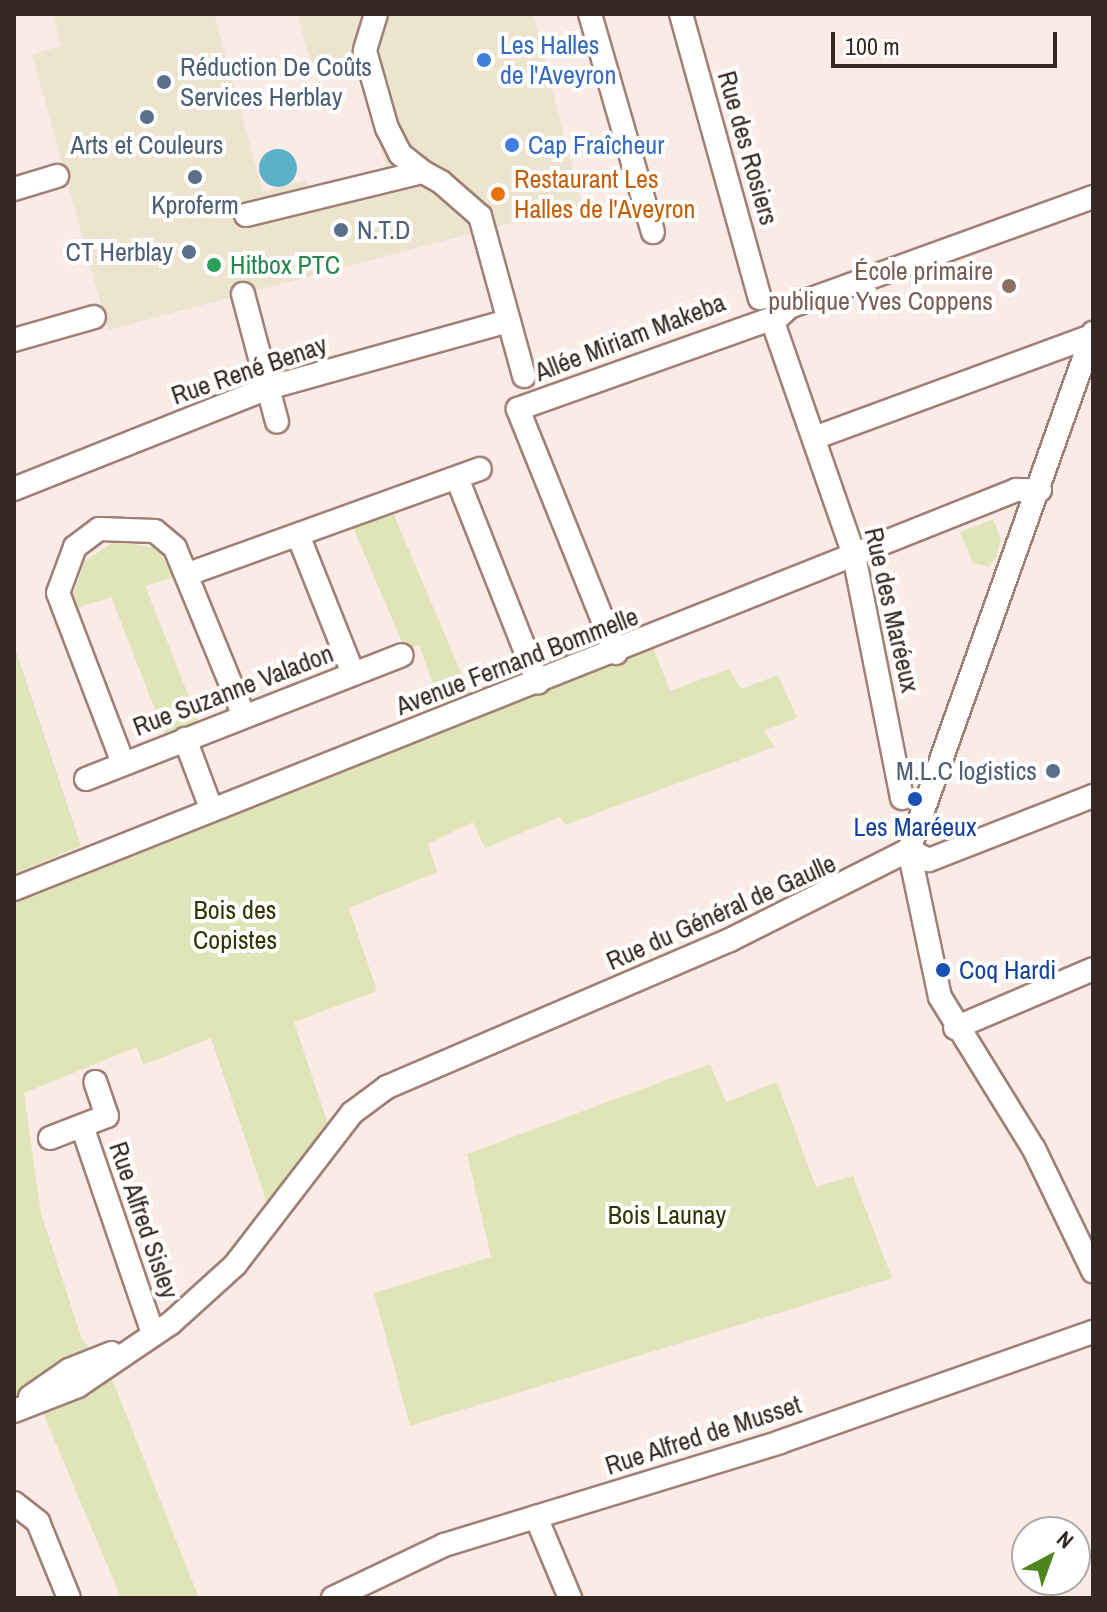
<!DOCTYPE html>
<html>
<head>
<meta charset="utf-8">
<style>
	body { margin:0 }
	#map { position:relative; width:1107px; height:1612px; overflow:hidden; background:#faebe6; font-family:"Archivo Narrow",sans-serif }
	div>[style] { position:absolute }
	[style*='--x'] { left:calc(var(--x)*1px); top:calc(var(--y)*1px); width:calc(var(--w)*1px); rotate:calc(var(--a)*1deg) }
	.commercial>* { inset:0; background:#ede4cf }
	.green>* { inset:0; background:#dfe5b8 }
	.water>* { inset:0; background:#5ab1c8 }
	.round { border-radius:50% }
	.roads { filter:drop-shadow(2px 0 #a08075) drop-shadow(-2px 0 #a08075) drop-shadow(0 2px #a08075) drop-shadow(0 -2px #a08075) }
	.minor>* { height:22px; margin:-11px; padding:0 11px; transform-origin:11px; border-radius:11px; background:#fff }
	.dots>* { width:22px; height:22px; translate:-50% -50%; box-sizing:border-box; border:4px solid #fff; border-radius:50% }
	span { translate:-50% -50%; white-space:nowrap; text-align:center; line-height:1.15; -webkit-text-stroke:8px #fff; paint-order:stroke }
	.shop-label { font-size:26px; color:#366cbe }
	.left { translate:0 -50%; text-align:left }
	.service-label { font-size:26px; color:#4e5e75 }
	.right { translate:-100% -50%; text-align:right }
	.street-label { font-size:26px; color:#352823 }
	.food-label { font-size:26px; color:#c56008 }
	.leisure-label { font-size:26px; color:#27864d }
	.education-label { font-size:26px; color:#785e54 }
	.transit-label { font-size:26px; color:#164399 }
	.park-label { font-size:26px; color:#323500 }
	.frame { position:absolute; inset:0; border:16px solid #352823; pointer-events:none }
	.north { position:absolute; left:1011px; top:1516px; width:80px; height:80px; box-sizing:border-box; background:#fff; border:2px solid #aea9a7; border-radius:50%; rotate:41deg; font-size:22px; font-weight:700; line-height:32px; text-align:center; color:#352823 }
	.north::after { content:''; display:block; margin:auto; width:28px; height:36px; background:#4e841c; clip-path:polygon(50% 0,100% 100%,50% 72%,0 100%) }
	.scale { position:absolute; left:831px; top:32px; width:226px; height:36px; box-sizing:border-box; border:4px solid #352823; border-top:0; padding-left:10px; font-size:24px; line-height:28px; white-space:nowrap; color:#352823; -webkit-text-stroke:6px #fff; paint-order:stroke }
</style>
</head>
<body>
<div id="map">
	<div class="commercial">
		<i style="clip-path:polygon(53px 14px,214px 14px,263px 192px,306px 180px,310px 192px,387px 170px,358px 62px,315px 76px,297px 14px,533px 14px,582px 204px,108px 330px,32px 54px,61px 46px)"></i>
	</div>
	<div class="green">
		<i style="clip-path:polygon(391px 508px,474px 703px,444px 714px,419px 645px,405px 649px,351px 523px)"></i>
		<i style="clip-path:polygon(993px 519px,1001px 540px,996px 557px,989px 567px,973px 563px,960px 532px)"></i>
		<i style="clip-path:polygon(115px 541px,156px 548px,175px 577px,145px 586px,203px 732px,169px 745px,111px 597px,77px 608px,73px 595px,85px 561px)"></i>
		<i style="clip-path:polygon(650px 639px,670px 691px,729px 669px,741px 689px,778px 675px,797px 718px,764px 731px,775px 747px,565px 825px,560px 817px,485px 848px,473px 822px,428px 844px,437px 872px,349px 908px,377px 991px,294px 1022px,331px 1133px,270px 1212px,211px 1038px,143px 1065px,137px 1047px,24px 1093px,41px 1214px,82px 1339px,108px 1369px,199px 1598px,121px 1598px,35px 1394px,14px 1403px,14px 889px)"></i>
		<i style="clip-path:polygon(14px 645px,81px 846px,14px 874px)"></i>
		<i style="clip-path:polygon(710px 1064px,726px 1102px,777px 1082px,816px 1187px,853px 1176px,892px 1278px,410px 1426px,374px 1293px,491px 1257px,467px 1154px)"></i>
	</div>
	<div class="water">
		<i class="round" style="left:259px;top:149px;width:38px;height:38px"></i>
	</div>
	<div class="roads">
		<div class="minor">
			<i style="--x:376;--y:14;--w:39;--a:107"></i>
			<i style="--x:365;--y:51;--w:80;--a:74.1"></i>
			<i style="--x:387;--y:128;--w:29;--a:63"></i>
			<i style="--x:400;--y:154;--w:29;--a:38"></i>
			<i style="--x:590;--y:14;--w:227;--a:73.9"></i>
			<i style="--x:681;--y:14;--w:295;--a:74.5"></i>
			<i style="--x:14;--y:189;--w:45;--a:-16.8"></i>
			<i style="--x:246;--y:215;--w:182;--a:-13.7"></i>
			<i style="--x:423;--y:172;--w:21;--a:29"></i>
			<i style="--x:441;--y:182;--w:52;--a:41.1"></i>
			<i style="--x:480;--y:216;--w:166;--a:74.6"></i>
			<i style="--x:243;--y:294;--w:132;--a:75.1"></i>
			<i style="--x:14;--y:340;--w:83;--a:-16"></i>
			<i style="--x:817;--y:437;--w:293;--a:-20.2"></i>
			<i style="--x:457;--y:478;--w:220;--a:68.4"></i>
			<i style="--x:14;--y:489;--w:273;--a:-21.7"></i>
			<i style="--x:268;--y:388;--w:249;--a:-15.6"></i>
			<i style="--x:298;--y:535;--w:149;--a:68.3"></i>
			<i style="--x:188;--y:574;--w:310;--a:-19.8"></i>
			<i style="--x:616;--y:653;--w:263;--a:-111.9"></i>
			<i style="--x:518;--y:409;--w:274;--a:-19.6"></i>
			<i style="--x:185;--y:739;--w:74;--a:69.4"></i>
			<i style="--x:123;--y:763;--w:182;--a:-110.9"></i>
			<i style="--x:58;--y:593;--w:49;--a:-69.7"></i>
			<i style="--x:75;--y:547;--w:30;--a:-37"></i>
			<i style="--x:99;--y:529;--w:56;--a:2"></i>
			<i style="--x:155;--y:531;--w:26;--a:40"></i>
			<i style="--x:175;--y:548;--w:182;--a:67.7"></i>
			<i style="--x:86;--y:779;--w:339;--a:-21.4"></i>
			<i style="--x:902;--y:798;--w:248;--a:-101.2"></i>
			<i style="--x:854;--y:555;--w:247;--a:-109.2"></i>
			<i style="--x:773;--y:322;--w:22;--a:-43"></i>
			<i style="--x:789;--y:307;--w:323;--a:-19.9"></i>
			<i style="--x:909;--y:850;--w:150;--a:78.1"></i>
			<i style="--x:940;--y:997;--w:179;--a:58.3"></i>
			<i style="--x:1034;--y:1149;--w:136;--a:64.2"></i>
			<i style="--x:909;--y:850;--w:22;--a:27"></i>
			<i style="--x:929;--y:860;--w:176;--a:-21.3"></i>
			<i style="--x:14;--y:889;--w:1079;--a:-21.71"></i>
			<i style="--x:1016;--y:490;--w:24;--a:0"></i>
			<i style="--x:955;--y:1028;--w:150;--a:-23.1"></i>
			<i style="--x:82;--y:1126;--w:219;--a:71.1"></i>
			<i style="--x:50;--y:1138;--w:61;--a:-21.1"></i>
			<i style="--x:107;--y:1116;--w:36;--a:-109"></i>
			<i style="--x:30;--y:1397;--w:47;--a:-34.7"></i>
			<i style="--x:69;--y:1370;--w:46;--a:-21.6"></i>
			<i style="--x:14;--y:1411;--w:69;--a:-21.3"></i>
			<i style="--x:78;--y:1386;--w:112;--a:-34.1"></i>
			<i style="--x:171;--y:1323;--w:86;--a:-42.2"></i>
			<i style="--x:235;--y:1265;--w:192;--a:-52.4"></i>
			<i style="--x:352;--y:1113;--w:44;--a:-36.6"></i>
			<i style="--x:387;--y:1087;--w:373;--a:-23.2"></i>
			<i style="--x:730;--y:940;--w:200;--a:-26.7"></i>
			<i style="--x:909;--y:850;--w:549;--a:-70.41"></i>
			<i style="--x:14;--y:1503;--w:31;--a:38"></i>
			<i style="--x:38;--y:1522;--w:82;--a:67.8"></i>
			<i style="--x:536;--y:1517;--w:88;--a:67.2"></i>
			<i style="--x:333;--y:1598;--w:123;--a:-25.5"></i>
			<i style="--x:444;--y:1545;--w:351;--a:-17"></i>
			<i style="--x:780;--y:1442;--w:332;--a:-19.4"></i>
		</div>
	</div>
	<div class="dots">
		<i style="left:484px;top:60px;background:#3f7fe0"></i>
		<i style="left:164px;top:82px;background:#5c6f8a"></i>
		<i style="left:147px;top:117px;background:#5c6f8a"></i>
		<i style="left:512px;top:145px;background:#3f7fe0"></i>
		<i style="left:195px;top:177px;background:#5c6f8a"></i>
		<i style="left:498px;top:194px;background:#e8710a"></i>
		<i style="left:341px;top:230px;background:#5c6f8a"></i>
		<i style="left:189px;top:252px;background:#5c6f8a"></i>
		<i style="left:214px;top:265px;background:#2e9e5b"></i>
		<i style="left:1009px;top:286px;background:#8d6e63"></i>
		<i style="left:1053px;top:771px;background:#5c6f8a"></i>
		<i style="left:915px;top:799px;background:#1a4fb4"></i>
		<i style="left:943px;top:970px;background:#1a4fb4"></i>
	</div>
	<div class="shop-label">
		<span class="left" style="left:500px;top:60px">Les Halles<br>de l'Aveyron</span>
		<span class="left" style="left:528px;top:145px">Cap Fraîcheur</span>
	</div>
	<div class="service-label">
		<span class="left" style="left:180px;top:82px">Réduction De Coûts<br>Services Herblay</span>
		<span style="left:147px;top:145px">Arts et Couleurs</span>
		<span style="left:195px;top:205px">Kproferm</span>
		<span class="left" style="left:357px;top:230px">N.T.D</span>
		<span class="right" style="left:173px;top:252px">CT Herblay</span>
		<span class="right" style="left:1037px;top:771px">M.L.C logistics</span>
	</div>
	<div class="street-label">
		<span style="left:748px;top:148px;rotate:74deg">Rue des Rosiers</span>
		<span style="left:630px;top:337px;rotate:-21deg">Allée Miriam Makeba</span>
		<span style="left:249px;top:370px;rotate:-19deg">Rue René Benay</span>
		<span style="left:892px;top:610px;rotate:77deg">Rue des Maréeux</span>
		<span style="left:517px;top:661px;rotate:-21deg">Avenue Fernand Bommelle</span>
		<span style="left:233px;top:690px;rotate:-21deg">Rue Suzanne Valadon</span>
		<span style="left:721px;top:912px;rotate:-24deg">Rue du Général de Gaulle</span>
		<span style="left:144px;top:1220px;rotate:71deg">Rue Alfred Sisley</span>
		<span style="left:703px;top:1435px;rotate:-18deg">Rue Alfred de Musset</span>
	</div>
	<div class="food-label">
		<span class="left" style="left:514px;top:194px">Restaurant Les<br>Halles de l'Aveyron</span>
	</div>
	<div class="leisure-label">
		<span class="left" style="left:230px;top:265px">Hitbox PTC</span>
	</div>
	<div class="education-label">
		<span class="right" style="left:993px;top:286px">École primaire<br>publique Yves Coppens</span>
	</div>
	<div class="transit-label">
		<span style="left:915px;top:827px">Les Maréeux</span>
		<span class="left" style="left:959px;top:970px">Coq Hardi</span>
	</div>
	<div class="park-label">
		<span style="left:235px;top:925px">Bois des<br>Copistes</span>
		<span style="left:667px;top:1215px">Bois Launay</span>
	</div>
	<div class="frame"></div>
	<div class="north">N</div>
	<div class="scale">100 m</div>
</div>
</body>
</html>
